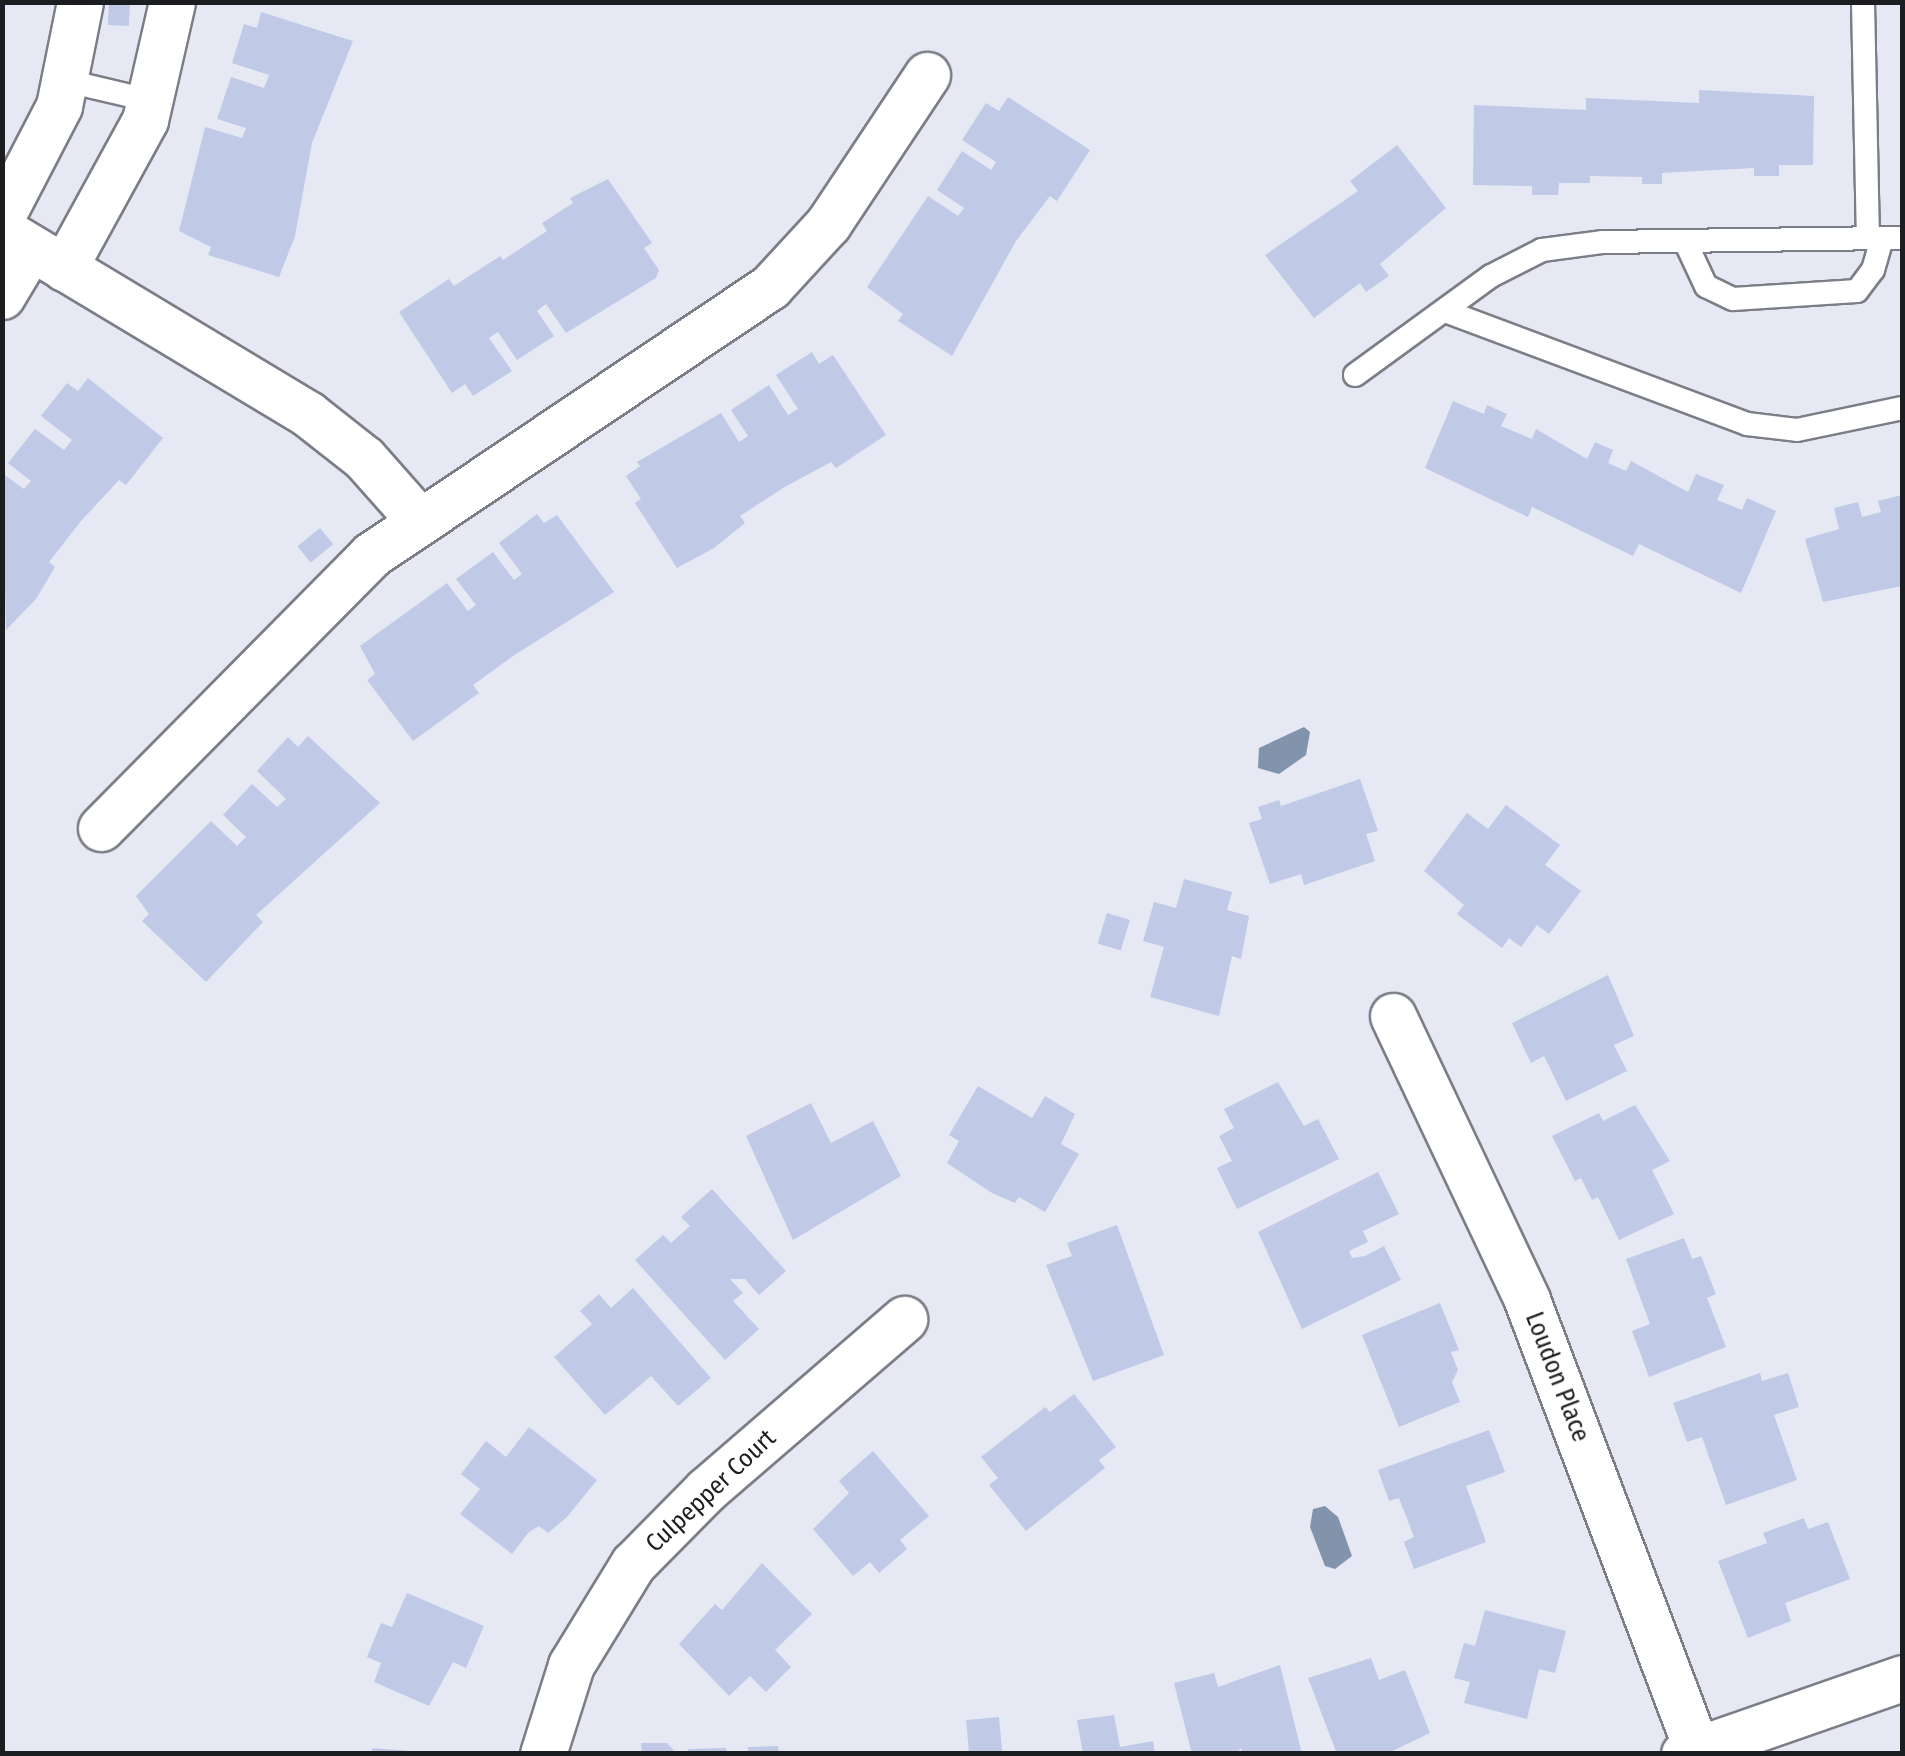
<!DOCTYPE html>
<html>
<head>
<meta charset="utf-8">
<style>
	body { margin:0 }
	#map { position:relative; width:1905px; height:1756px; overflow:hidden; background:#e6e9f3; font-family:"Fira Sans Condensed",sans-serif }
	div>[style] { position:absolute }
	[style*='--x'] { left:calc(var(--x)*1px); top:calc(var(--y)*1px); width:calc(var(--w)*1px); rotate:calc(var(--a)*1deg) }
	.water>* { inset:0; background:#8194ac }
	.building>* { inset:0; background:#c0c9e6; transform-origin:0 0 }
	.roads { filter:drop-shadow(2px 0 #7b7e87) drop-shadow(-2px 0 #7b7e87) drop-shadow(0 2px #7b7e87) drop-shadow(0 -2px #7b7e87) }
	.service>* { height:22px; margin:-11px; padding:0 11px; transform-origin:11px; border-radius:11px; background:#fff }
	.minor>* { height:45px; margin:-22.5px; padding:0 22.5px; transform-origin:22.5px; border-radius:22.5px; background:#fff }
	span { translate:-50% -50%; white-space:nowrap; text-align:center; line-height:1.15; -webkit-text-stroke:10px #fff; paint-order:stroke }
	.street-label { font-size:25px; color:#1c1d21 }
	.frame { position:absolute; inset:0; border:5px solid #1c1d21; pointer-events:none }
</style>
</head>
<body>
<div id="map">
	<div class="water">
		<i style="clip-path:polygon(1304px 727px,1310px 732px,1306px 755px,1279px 774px,1258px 768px,1259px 748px)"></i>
		<i style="clip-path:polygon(1325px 1506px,1338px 1517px,1352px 1556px,1335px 1569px,1325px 1566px,1310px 1527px,1313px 1509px)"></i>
	</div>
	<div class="building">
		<i style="left:109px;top:3px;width:21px;height:22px;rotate:3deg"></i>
		<i style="clip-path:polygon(261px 12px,353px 41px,312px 143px,295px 236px,279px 277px,208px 255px,211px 247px,179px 231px,205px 127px,242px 138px,246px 128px,217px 119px,231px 77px,264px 88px,269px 75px,232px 63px,244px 24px,257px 28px)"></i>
		<i style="clip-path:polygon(1699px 90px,1814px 96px,1813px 165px,1779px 165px,1779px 176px,1754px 176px,1754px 168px,1662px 173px,1662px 184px,1642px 184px,1642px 177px,1590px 176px,1590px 183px,1559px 183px,1558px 195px,1532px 195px,1532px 186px,1473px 185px,1474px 105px,1586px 110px,1586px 98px,1699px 103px)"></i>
		<i style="clip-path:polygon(1008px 97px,1090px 150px,1057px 201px,1050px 196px,1016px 241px,952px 356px,898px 321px,903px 314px,867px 287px,928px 196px,958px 216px,964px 208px,937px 190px,962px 151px,991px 170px,996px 162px,962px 140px,986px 103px,999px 111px)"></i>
		<i style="clip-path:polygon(1397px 145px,1446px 208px,1380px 264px,1389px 276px,1366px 292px,1360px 283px,1314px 318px,1265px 255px,1358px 191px,1350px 181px)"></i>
		<i style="clip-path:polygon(608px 179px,652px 243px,644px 248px,659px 270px,656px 278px,566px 333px,546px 304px,537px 311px,554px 336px,517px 360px,498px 332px,489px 338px,512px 371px,473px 396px,465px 384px,452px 393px,399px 312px,449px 279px,454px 286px,500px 256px,503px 260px,547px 231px,542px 223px,573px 203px,570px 198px)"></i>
		<i style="clip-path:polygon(812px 352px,819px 364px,833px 355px,886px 435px,836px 468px,831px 462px,783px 488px,740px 516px,745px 523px,714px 548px,677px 568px,635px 503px,641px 499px,626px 476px,640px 466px,637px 462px,721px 413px,739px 442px,748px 436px,731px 410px,769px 385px,788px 415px,798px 409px,776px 375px)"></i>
		<i style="clip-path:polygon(88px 378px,163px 438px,126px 485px,119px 480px,81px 521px,49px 562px,55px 567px,36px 599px,6px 630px,2px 473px,24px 489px,31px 481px,8px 463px,35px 429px,64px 450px,72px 440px,41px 416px,67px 383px,78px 391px)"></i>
		<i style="clip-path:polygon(1453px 401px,1484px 414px,1487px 405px,1507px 414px,1501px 426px,1532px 439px,1536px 429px,1587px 459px,1595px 442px,1613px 450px,1608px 463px,1626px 471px,1631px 461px,1688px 492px,1696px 474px,1724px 485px,1717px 500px,1742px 510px,1747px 498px,1776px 511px,1741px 593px,1639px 544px,1633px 556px,1532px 507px,1528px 517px,1425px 468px)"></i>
		<i style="clip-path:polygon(1902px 495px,1902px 586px,1823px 602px,1805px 539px,1839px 529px,1834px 508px,1858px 502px,1862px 517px,1881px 512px,1878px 501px)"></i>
		<i style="clip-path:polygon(537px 514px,544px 523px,557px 515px,614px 592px,513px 656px,473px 685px,479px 693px,413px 741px,367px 680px,375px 674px,360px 646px,447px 583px,468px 611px,476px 605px,456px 579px,493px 552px,514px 580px,522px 574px,499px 543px)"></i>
		<i style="left:320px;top:528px;width:21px;height:29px;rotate:51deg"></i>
		<i style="clip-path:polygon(308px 736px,380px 803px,256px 915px,263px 922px,206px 982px,142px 921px,149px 914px,136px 896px,211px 821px,237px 846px,246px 837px,223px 815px,252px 784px,277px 807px,286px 799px,257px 771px,288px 737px,298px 747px)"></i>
		<i style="clip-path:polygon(1360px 779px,1378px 831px,1366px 834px,1375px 861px,1304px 885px,1301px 874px,1270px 884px,1249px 823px,1262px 819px,1258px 807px,1279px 800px,1281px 806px)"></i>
		<i style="clip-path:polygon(1506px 805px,1560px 845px,1545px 865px,1581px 891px,1549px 934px,1537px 925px,1521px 947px,1509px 938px,1502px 948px,1457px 914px,1464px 905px,1424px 871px,1467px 813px,1488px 829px)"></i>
		<i style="clip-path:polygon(1184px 879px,1232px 892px,1227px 910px,1249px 916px,1241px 959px,1232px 956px,1219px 1016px,1150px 997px,1164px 947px,1143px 941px,1154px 902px,1176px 908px)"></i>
		<i style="left:1107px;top:913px;width:24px;height:32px;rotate:17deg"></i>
		<i style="clip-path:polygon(1608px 975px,1634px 1036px,1614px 1045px,1627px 1071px,1566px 1101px,1544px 1056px,1531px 1063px,1512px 1023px)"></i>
		<i style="clip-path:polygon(1278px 1082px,1304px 1126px,1318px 1119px,1339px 1159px,1237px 1209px,1217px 1168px,1232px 1161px,1219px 1136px,1234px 1128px,1224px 1109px)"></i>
		<i style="clip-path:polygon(978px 1086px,1032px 1118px,1045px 1096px,1075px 1114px,1061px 1144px,1079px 1154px,1045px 1212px,1019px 1197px,1015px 1203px,992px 1193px,947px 1163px,959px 1141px,949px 1135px)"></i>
		<i style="clip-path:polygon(811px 1103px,831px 1143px,873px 1121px,901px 1176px,793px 1240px,746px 1136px)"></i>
		<i style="clip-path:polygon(1635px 1105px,1670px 1161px,1652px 1170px,1674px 1214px,1619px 1240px,1598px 1197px,1592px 1200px,1581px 1178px,1575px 1181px,1552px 1136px,1599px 1113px,1603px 1121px)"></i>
		<i style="clip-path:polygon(1378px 1172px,1399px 1214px,1363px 1231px,1368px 1242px,1349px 1251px,1352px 1258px,1365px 1256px,1384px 1246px,1401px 1280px,1302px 1329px,1258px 1232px)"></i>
		<i style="clip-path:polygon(712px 1189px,786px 1271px,759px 1295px,745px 1279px,730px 1279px,743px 1293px,733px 1301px,759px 1329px,725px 1360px,635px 1260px,663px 1235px,671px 1243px,690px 1226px,681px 1217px)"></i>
		<i style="clip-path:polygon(1117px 1225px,1164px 1355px,1093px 1381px,1046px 1265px,1072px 1256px,1067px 1243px)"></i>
		<i style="clip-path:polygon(1684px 1238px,1692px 1259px,1701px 1256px,1716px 1294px,1707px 1298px,1726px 1347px,1649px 1377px,1632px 1331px,1650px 1324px,1626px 1259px)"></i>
		<i style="clip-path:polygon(633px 1288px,711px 1378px,678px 1406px,651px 1376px,605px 1415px,554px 1357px,592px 1324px,580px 1311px,599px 1294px,611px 1308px)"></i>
		<i style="clip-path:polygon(1440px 1303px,1459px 1350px,1451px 1352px,1458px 1370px,1452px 1382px,1460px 1402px,1399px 1427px,1362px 1335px)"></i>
		<i style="clip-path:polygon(1760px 1373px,1762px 1381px,1788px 1373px,1799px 1407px,1774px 1415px,1797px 1480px,1726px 1505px,1702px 1437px,1687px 1442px,1673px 1403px)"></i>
		<i style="clip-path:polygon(1074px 1394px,1116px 1447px,1099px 1460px,1105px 1468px,1026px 1531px,989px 1485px,998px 1478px,981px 1457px,1045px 1407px,1050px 1412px)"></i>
		<i style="clip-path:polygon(529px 1427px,597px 1480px,567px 1517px,548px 1533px,539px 1526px,529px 1532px,512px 1554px,460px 1514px,480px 1489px,461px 1474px,486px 1441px,506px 1457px)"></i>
		<i style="clip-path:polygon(1489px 1430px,1505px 1472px,1466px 1486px,1486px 1542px,1414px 1569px,1404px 1542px,1414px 1537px,1399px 1498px,1389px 1501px,1378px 1470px)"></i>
		<i style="clip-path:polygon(873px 1451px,929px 1516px,900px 1540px,907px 1549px,879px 1573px,870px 1562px,853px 1576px,813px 1529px,849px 1493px,839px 1481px)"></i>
		<i style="clip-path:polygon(1804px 1518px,1808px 1529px,1828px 1522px,1850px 1579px,1785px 1603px,1791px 1621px,1748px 1638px,1718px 1561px,1767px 1543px,1763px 1533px)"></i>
		<i style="clip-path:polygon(762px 1563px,812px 1614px,775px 1650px,791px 1667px,766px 1692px,750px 1676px,729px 1696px,679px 1644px,715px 1604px,722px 1610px)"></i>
		<i style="clip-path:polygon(407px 1593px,484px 1626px,466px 1668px,453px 1662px,429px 1706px,374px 1682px,381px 1663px,367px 1657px,381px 1623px,392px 1627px)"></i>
		<i style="clip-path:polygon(1485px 1610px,1566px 1631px,1555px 1673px,1539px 1669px,1527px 1719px,1464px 1703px,1470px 1682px,1454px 1678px,1464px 1643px,1475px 1646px)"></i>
		<i style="clip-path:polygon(1371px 1658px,1379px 1680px,1405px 1670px,1430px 1733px,1386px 1754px,1337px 1754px,1308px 1678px)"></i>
		<i style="clip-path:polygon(1280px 1665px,1302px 1754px,1243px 1754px,1241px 1748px,1236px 1754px,1192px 1754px,1174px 1683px,1214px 1673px,1218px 1687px)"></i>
		<i style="clip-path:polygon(1114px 1715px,1120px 1747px,1153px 1741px,1155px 1754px,1083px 1754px,1077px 1720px)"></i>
		<i style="left:999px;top:1717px;width:37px;height:33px;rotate:85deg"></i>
		<i style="clip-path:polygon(641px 1743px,667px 1743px,677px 1754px,642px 1754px)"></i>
		<i style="clip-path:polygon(778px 1746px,779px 1754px,748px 1754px,748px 1747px)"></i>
		<i style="clip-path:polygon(372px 1748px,411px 1751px,410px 1754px,372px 1754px)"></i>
		<i style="clip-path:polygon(726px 1748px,727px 1754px,688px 1754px,688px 1749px)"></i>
	</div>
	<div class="roads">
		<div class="service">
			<i style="--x:1863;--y:2;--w:236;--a:88.8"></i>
			<i style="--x:67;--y:81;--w:87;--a:13.2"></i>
			<i style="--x:1685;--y:241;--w:50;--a:65"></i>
			<i style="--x:1706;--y:286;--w:30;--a:26"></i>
			<i style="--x:1733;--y:299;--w:124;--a:-3.7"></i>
			<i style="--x:1857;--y:291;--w:26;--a:-53"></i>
			<i style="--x:1873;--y:270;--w:33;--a:-74"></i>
			<i style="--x:1445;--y:311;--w:322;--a:20.5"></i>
			<i style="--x:1747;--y:424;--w:50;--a:6.8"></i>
			<i style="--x:1797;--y:430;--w:107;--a:-11.8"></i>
			<i style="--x:1355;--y:375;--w:168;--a:-36.1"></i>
			<i style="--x:1491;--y:276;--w:57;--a:-27"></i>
			<i style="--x:1542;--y:250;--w:62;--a:-7.5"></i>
			<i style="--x:1603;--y:242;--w:299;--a:-0.8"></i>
		</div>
		<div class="minor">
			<i style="--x:2;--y:216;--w:124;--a:-62.6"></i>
			<i style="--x:59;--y:106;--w:106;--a:-78.6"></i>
			<i style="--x:2;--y:230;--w:357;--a:31"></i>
			<i style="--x:308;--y:414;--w:71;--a:38.2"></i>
			<i style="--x:364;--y:458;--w:81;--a:48.5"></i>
			<i style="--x:64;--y:268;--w:169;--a:-61.3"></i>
			<i style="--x:145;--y:120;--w:121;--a:-77.1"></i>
			<i style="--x:2;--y:296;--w:55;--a:-59.2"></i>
			<i style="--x:101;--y:828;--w:384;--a:-45.3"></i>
			<i style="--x:371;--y:555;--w:481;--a:-33.9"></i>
			<i style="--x:770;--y:287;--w:86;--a:-47.4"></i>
			<i style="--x:828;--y:224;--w:179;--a:-56.4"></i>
			<i style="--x:1393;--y:1016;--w:314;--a:64.7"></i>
			<i style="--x:1527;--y:1300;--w:480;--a:69.3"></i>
			<i style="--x:543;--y:1754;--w:93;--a:-72.5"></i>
			<i style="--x:571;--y:1665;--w:119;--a:-58.5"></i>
			<i style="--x:633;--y:1564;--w:104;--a:-45.4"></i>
			<i style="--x:706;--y:1490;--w:262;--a:-40.8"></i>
			<i style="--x:1684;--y:1754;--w:231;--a:-19.2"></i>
		</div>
	</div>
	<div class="street-label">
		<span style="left:1557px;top:1377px;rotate:69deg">Loudon Place</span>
		<span style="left:711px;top:1491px;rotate:-43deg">Culpepper Court</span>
	</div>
	<div class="frame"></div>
</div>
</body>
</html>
